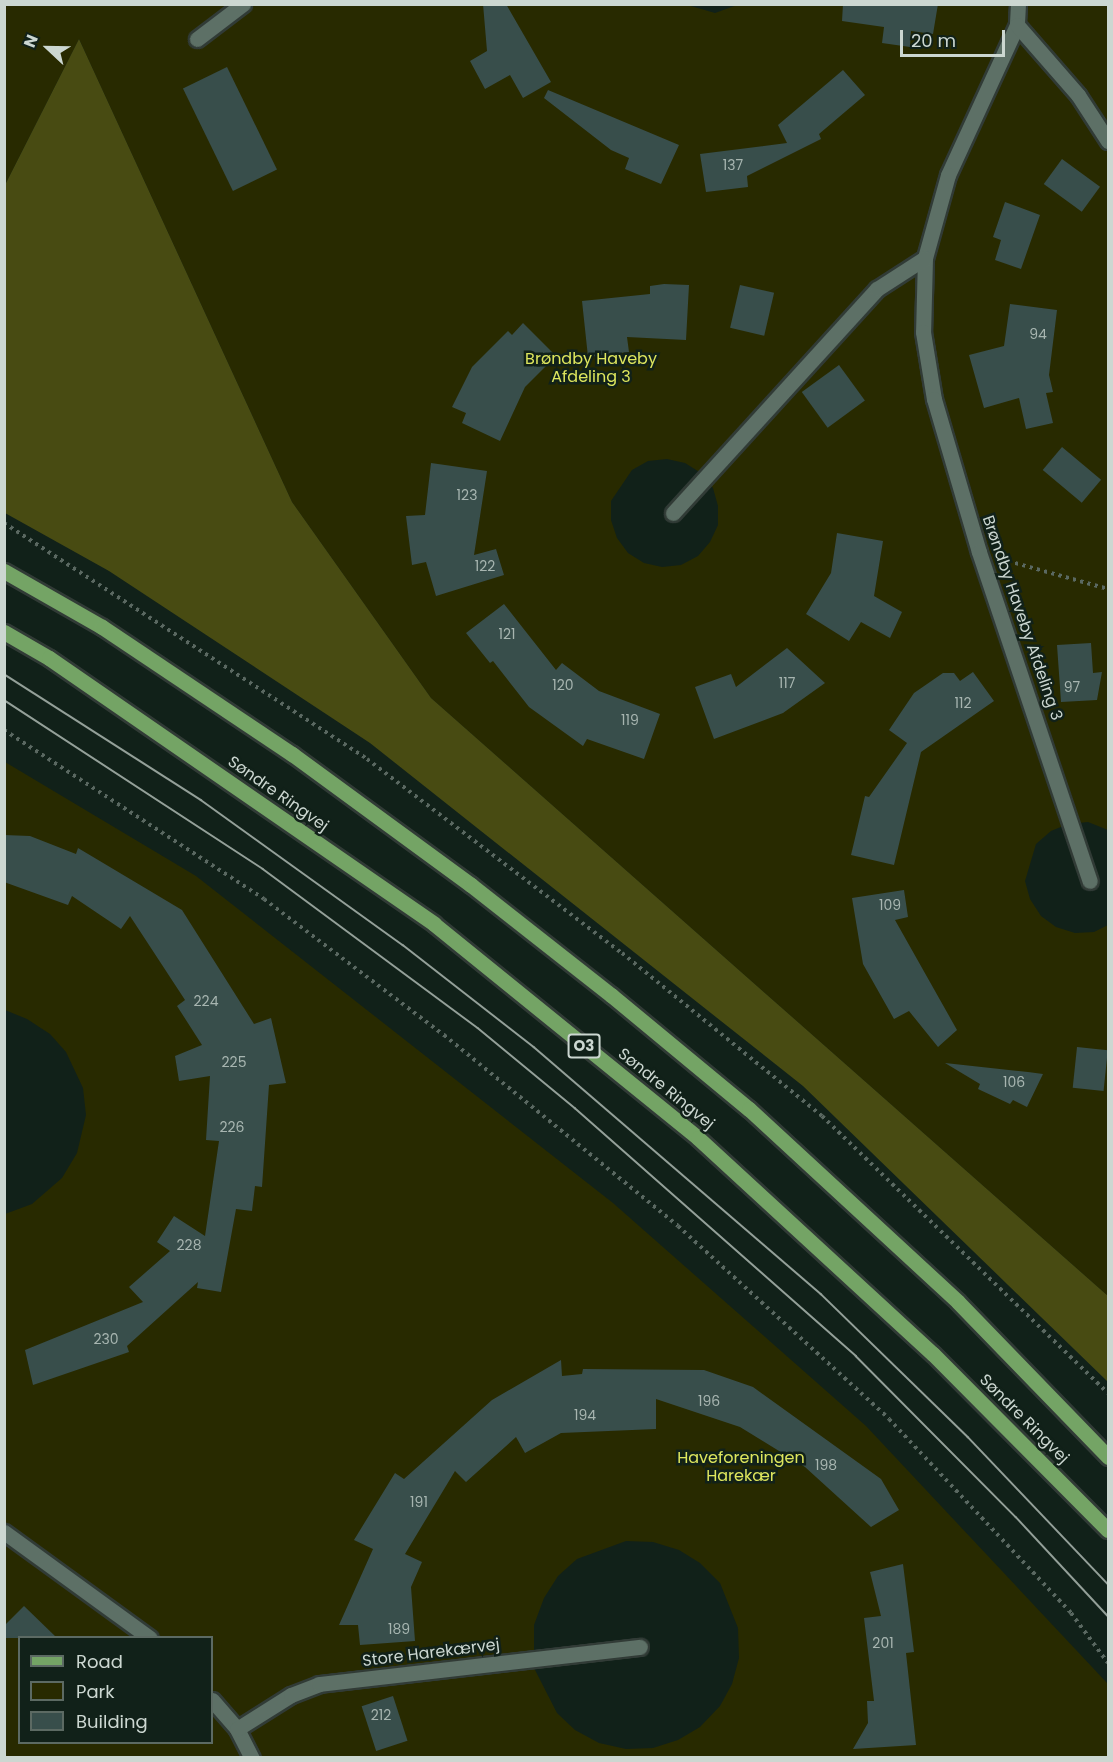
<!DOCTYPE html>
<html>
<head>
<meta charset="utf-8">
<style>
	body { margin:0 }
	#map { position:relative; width:1113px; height:1762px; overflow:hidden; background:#112119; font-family:Poppins,sans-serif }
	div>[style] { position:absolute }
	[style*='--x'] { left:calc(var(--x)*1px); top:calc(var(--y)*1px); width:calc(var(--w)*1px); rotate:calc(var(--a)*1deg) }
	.green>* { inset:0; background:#282a00 }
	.forest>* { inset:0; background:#484b12 }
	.building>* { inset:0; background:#384e4b; transform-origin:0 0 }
	.path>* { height:4px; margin-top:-2px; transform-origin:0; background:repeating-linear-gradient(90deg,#5a6861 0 3px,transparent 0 7.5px) }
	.roads { filter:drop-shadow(2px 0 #313b36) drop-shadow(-2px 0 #313b36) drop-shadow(0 2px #313b36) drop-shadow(0 -2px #313b36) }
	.minor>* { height:15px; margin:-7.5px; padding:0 7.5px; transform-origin:7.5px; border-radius:7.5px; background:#5d7066 }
	.primary>* { height:15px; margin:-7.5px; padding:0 7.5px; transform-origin:7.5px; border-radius:7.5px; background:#74a465 }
	.tram>* { height:1.5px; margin:-0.75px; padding:0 0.75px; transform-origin:0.75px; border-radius:0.75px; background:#94a099 }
	span { translate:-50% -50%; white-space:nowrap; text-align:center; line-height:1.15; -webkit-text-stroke:5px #112119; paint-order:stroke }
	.number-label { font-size:14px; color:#a7b5b0 }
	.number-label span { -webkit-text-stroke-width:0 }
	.shield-label span { padding:2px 4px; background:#112119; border:2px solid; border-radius:4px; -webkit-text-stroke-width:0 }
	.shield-label { font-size:15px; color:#ccd7d1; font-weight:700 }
	.park-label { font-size:16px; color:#dee65d }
	.street-label { font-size:16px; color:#ccd7d1 }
	.frame { position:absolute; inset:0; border:6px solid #ccd7d1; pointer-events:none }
	.legend { position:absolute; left:18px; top:1636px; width:195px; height:108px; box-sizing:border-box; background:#112119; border:2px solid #5c6a63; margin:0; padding:8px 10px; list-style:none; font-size:18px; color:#ccd7d1 }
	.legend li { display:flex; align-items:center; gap:12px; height:30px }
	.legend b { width:30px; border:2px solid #5c6a63 }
	.north { position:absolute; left:18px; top:18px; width:60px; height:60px; -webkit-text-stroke:4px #112119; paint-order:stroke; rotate:292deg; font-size:16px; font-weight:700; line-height:24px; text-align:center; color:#ccd7d1 }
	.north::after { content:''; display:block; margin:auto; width:21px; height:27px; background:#ccd7d1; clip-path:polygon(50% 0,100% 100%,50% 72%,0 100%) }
	.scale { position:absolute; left:900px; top:30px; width:105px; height:27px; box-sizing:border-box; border:3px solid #ccd7d1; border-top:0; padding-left:8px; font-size:18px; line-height:21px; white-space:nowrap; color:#ccd7d1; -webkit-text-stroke:4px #112119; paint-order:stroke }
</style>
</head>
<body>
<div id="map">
	<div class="green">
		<i style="clip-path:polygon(evenodd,684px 4px,715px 13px,740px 4px,1108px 5px,1108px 830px,1088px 822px,1068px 824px,1051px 831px,1036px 844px,1025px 881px,1030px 899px,1041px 916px,1056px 927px,1075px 933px,1094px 932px,1108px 925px,1108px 1296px,431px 698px,292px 502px,79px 39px,5px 185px,4px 5px,684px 4px,667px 459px,685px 463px,701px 473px,713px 488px,718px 506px,718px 525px,710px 542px,698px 556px,681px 565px,662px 567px,644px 563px,628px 553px,617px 538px,611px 520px,611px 501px,632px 470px,648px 461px,667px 459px)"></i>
		<i style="clip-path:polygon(evenodd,5px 762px,196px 876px,613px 1203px,866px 1426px,1108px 1684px,1108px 1757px,5px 1758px,5px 1214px,32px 1204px,62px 1178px,77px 1153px,86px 1115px,83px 1088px,66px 1052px,50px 1034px,27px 1019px,5px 1010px,5px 762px,626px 1541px,653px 1542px,679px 1550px,700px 1563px,720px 1583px,738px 1628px,739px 1658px,732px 1684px,720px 1706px,700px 1727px,678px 1740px,653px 1748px,626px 1749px,599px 1743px,575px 1730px,557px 1713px,534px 1668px,534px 1625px,544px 1598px,558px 1576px,577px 1559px,626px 1541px,5px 762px,20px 1638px,212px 1638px,212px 1742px,20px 1742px,20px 1638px)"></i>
	</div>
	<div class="forest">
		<i style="clip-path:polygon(79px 39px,292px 502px,431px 698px,1108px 1296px,1108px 1382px,803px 1086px,370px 743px,109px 571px,5px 513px,5px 185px)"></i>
	</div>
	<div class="building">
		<i style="clip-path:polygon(483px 4px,506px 4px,551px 82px,523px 98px,510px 75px,485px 89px,470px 61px,487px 51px)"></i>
		<i style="clip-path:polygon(843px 4px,938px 4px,933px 34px,911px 31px,910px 47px,882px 43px,884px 27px,842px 21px)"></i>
		<i style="left:227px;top:67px;width:114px;height:49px;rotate:64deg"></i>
		<i style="clip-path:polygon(843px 70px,865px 95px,819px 134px,821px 139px,747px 176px,748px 187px,706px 192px,700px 154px,787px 143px,778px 125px)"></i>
		<i style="clip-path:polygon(548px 90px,679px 145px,661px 184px,625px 169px,629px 158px,611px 150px,544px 98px)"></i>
		<i style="left:1062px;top:159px;width:47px;height:31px;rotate:36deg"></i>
		<i style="clip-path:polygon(1005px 202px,1040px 215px,1021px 269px,995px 260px,1001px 240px,993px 237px)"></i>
		<i style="clip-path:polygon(664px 284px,689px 285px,686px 340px,627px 337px,629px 352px,588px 357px,582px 301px,650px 294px,650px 286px)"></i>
		<i style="left:740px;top:285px;width:35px;height:44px;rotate:13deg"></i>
		<i style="clip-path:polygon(1010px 304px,1057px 310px,1049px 375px,1053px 392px,1046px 393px,1053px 423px,1026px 429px,1019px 398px,984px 408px,969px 355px,1004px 346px)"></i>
		<i style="clip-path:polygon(523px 323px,556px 356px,525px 387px,500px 441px,462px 423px,466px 413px,452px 407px,472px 367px,508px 331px,512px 335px)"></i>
		<i style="left:839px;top:365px;width:44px;height:46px;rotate:54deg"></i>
		<i style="left:1062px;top:447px;width:51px;height:30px;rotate:40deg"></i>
		<i style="clip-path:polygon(431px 463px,487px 471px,474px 555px,496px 549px,504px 575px,436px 596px,426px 562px,412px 565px,406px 516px,425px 515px)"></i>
		<i style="clip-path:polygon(837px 533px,883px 541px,874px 596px,902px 612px,890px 638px,861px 622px,849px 641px,806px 614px,831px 573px)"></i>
		<i style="clip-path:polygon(504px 604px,556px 670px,562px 663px,599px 691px,660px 714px,644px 759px,587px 739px,583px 746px,529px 707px,493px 661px,490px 663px,466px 633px)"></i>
		<i style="clip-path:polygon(1091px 643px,1093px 673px,1102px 672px,1097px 700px,1061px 702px,1057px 645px)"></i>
		<i style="clip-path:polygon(787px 648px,825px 683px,783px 713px,714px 739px,695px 687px,731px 674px,736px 687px)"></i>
		<i style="clip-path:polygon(973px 672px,994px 701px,921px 752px,894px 865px,851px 855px,865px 796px,869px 797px,907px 743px,889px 730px,914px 693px,943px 673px,954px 673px,960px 681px)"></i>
		<i style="clip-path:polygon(4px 835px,30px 836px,76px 854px,78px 848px,182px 910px,254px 1024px,271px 1018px,286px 1083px,269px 1085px,262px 1187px,255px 1186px,252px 1211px,236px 1209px,221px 1292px,197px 1288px,198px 1282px,127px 1346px,129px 1352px,33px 1385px,25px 1350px,143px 1302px,129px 1287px,170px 1251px,157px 1242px,174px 1216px,205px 1236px,219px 1141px,206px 1140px,210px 1076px,179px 1081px,175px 1056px,202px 1045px,177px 1006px,185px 1000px,130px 916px,121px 929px,72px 896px,68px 905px,4px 882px)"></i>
		<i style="clip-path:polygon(904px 890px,908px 917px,895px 920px,957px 1030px,938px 1047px,909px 1011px,894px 1019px,863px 964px,852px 898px)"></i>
		<i style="left:1077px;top:1047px;width:31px;height:41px;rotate:6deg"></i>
		<i style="clip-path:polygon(945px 1063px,1028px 1072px,1043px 1074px,1027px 1107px,1013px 1100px,1010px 1104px,978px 1089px,980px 1084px)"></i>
		<i style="clip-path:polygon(561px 1360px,562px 1376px,582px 1374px,583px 1369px,704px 1370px,753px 1387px,881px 1479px,899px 1510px,871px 1527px,805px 1467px,740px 1427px,656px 1399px,656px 1429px,561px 1433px,525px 1453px,516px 1437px,466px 1482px,455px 1471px,405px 1554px,422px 1562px,411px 1587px,415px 1641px,360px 1645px,358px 1625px,339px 1625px,373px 1549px,354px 1540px,395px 1473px,404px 1479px,492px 1400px)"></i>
		<i style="clip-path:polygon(903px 1564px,914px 1652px,906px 1653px,916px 1745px,853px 1749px,868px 1723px,867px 1701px,874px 1701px,864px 1618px,881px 1616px,870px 1572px)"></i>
		<i style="clip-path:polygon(24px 1606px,57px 1638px,4px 1638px,4px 1626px)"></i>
		<i style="left:393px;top:1696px;width:47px;height:33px;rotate:72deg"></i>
	</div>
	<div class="path">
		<i style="--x:4;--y:523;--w:433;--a:33"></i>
		<i style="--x:367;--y:759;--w:320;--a:37.3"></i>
		<i style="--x:622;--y:953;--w:258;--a:39.2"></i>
		<i style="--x:822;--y:1116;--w:398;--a:44.1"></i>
		<i style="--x:1008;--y:561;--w:104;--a:15.6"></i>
		<i style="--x:4;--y:730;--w:310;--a:33"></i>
		<i style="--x:264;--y:899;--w:226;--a:37.1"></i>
		<i style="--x:444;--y:1035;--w:302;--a:39.2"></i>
		<i style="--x:678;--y:1226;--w:286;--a:42.4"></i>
		<i style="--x:889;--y:1419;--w:266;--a:46.8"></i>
		<i style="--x:1071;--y:1613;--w:62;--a:53.5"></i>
	</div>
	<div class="roads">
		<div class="minor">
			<i style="--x:1018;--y:4;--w:21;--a:93"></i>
			<i style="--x:1017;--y:25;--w:165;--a:114.7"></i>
			<i style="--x:948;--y:175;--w:86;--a:105.5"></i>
			<i style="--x:925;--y:258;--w:74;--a:91.5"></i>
			<i style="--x:923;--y:332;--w:68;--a:80.7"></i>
			<i style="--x:934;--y:399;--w:159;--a:73.6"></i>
			<i style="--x:979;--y:552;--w:347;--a:71.4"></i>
			<i style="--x:1017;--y:25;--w:93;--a:48.9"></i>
			<i style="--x:1078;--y:95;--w:55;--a:56.9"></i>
			<i style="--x:197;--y:39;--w:58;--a:-37.3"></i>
			<i style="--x:673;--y:513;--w:303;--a:-47.7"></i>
			<i style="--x:877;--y:289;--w:57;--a:-32.9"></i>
			<i style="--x:4;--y:1532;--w:180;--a:36"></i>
			<i style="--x:212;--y:1700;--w:38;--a:49"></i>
			<i style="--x:237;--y:1729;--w:33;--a:63"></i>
			<i style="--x:237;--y:1729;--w:64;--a:-32.2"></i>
			<i style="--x:291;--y:1695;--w:30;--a:-21"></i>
			<i style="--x:319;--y:1684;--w:323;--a:-6.6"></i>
		</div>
		<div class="primary">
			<i style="--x:4;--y:571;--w:113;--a:29.7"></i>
			<i style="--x:102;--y:627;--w:229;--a:33.8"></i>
			<i style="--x:292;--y:754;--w:222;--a:36.2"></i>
			<i style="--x:471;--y:885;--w:178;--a:38.2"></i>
			<i style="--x:611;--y:995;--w:179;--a:39.6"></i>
			<i style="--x:749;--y:1109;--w:284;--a:42.7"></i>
			<i style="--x:958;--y:1302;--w:216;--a:45.9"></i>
			<i style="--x:4;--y:632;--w:52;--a:30"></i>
			<i style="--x:49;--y:658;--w:468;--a:34.6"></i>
			<i style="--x:434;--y:924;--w:340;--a:39"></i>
			<i style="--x:698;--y:1138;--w:319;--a:42.6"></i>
			<i style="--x:933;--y:1354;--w:248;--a:45.2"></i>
		</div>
	</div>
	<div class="tram">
		<i style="--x:4;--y:674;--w:234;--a:32.6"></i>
		<i style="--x:201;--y:800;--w:249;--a:35.7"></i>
		<i style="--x:403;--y:945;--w:166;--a:37.9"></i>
		<i style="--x:534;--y:1047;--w:379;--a:40.7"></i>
		<i style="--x:821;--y:1294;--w:205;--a:44.2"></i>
		<i style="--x:968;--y:1437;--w:203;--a:46.4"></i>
		<i style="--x:4;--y:700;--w:309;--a:33.1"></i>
		<i style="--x:263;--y:869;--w:267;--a:36.5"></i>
		<i style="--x:478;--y:1028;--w:126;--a:39.5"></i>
		<i style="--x:575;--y:1108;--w:375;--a:41.4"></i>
		<i style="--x:856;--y:1356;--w:227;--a:45.2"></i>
		<i style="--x:1016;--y:1517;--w:135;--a:47.1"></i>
	</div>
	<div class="number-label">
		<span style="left:733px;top:165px">137</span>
		<span style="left:1038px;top:334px">94</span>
		<span style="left:467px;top:495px">123</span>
		<span style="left:485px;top:566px">122</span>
		<span style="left:507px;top:634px">121</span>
		<span style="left:787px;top:683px">117</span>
		<span style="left:563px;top:685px">120</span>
		<span style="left:1072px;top:687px">97</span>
		<span style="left:963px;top:703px">112</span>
		<span style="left:630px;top:720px">119</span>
		<span style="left:890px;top:905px">109</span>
		<span style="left:206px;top:1001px">224</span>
		<span style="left:234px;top:1062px">225</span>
		<span style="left:1014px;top:1082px">106</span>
		<span style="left:232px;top:1127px">226</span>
		<span style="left:189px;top:1245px">228</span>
		<span style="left:106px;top:1339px">230</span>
		<span style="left:709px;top:1401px">196</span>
		<span style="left:585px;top:1415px">194</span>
		<span style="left:826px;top:1465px">198</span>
		<span style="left:419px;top:1502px">191</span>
		<span style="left:399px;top:1629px">189</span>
		<span style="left:883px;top:1643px">201</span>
		<span style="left:381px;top:1715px">212</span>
	</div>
	<div class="shield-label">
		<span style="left:584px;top:1046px">O3</span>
	</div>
	<div class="park-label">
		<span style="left:591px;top:368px">Brøndby Haveby<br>Afdeling 3</span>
		<span style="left:741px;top:1467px">Haveforeningen<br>Harekær</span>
	</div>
	<div class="street-label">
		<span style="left:1022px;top:618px;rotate:71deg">Brøndby Haveby Afdeling 3</span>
		<span style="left:278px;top:794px;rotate:35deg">Søndre Ringvej</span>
		<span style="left:666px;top:1089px;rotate:39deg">Søndre Ringvej</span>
		<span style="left:1024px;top:1419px;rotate:45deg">Søndre Ringvej</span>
		<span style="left:431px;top:1653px;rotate:-7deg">Store Harekærvej</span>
	</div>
	<div class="frame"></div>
	<ul class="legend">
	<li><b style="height:8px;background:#74a465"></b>Road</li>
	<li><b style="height:16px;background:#282a00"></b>Park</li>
	<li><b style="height:16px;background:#384e4b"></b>Building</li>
	</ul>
	<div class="north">N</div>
	<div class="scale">20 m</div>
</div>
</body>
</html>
